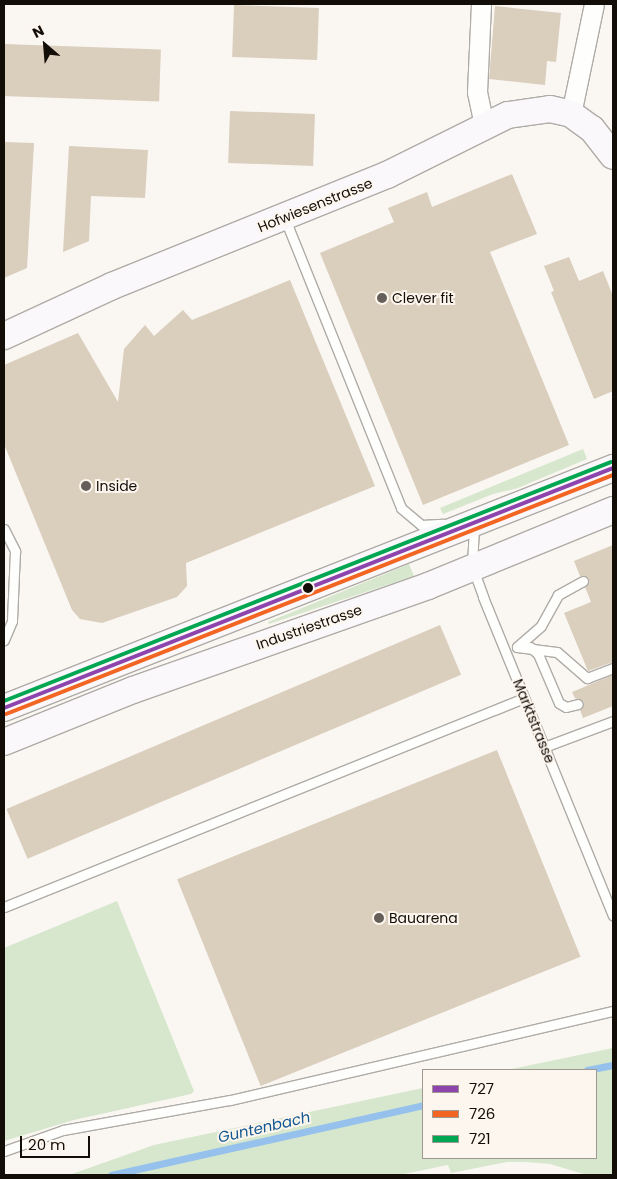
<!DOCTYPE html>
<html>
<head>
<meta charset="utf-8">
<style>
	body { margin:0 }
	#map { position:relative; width:617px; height:1179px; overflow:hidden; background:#faf6f2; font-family:Poppins,sans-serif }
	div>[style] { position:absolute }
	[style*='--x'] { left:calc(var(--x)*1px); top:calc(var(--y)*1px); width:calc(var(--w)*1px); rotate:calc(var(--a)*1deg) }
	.green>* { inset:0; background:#d6e7cd }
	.stream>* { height:7px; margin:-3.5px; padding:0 3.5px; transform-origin:3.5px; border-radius:3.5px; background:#95c1ec }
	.building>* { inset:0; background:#dacebd; transform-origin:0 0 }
	.roads { filter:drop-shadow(1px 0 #afaba6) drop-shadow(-1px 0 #afaba6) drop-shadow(0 1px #afaba6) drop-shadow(0 -1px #afaba6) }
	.lane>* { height:9px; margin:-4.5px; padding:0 4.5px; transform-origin:4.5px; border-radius:4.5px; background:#fefefd }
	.street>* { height:19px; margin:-9.5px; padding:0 9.5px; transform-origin:9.5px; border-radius:9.5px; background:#fefefd }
	.secondary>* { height:26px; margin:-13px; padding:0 13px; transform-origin:13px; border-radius:13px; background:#faf8fa }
	.bus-1>* { height:4px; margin:-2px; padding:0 2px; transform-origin:2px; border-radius:2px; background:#8e44ad }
	.bus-2>* { height:4px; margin:-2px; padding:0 2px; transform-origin:2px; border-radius:2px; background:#f26522 }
	.bus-3>* { height:4px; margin:-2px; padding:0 2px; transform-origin:2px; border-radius:2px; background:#00a651 }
	.dots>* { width:14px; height:14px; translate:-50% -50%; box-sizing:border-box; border:2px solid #fdf6ee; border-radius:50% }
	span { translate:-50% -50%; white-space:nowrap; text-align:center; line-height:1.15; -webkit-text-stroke:4px #fdf6ee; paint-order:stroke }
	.street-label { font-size:14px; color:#130d07 }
	.poi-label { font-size:14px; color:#130d07 }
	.left { translate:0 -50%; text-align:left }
	.water-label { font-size:15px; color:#125791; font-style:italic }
	.frame { position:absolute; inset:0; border:5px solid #130d07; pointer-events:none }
	.legend { position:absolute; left:422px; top:1069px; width:175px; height:90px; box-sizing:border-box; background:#fdf6ee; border:1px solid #9f9992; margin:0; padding:6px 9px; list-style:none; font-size:15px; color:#130d07 }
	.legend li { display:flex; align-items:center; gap:10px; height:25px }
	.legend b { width:25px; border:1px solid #9f9992 }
	.north { position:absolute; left:20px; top:20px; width:50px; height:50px; -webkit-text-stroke:4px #fdf6ee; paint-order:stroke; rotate:333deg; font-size:14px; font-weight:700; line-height:20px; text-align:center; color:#130d07 }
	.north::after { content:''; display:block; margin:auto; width:18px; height:22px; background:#130d07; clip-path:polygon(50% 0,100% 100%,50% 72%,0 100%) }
	.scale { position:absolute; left:20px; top:1136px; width:70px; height:22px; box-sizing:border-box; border:2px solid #130d07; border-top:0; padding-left:6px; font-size:15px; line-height:18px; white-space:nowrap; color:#130d07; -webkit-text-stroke:4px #fdf6ee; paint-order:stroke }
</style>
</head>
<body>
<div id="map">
	<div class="green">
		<i style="clip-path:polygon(583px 449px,587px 459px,518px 488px,493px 494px,443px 514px,440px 508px)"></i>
		<i style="clip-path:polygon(409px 564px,414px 576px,269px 624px,268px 622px)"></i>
		<i style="clip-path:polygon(117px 901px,194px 1091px,191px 1094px,74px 1120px,4px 1141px,4px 948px)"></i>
		<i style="clip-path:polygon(613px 1048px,613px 1175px,587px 1175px,550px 1164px,526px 1162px,507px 1162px,451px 1173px,448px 1165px,399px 1175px,69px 1175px,154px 1145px,423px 1088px,423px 1158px,596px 1158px,596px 1070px,507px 1070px)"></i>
	</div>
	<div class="stream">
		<i style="--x:587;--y:1070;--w:26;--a:-11"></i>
		<i style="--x:111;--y:1175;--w:320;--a:-12.6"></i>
	</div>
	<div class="building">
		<i style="left:234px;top:5px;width:85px;height:52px;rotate:2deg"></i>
		<i style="clip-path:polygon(495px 6px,561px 13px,556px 62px,547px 61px,545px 85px,489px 79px)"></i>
		<i style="left:4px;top:44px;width:157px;height:52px;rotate:2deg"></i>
		<i style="left:230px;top:111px;width:85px;height:52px;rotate:2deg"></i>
		<i style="clip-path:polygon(4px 142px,34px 143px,27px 268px,4px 278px)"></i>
		<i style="clip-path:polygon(69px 146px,148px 150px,145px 198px,91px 196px,89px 241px,63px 252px)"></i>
		<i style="clip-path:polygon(512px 174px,537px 234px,490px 252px,569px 445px,423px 505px,320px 253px,394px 222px,388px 208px,427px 192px,432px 207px)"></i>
		<i style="clip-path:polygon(569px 257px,579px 281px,603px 271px,613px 296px,613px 391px,594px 399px,551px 292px,554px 291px,544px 266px)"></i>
		<i style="clip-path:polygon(290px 280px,375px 486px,186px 563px,187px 586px,177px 597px,102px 623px,80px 619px,72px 610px,4px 444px,4px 365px,78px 333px,118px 402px,124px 349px,145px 325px,154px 336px,183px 310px,192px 320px)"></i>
		<i style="clip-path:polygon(613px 545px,613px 662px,588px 671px,564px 613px,591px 602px,585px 587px,589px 578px,580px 576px,574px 561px)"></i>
		<i style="left:440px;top:625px;width:54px;height:471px;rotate:67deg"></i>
		<i style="clip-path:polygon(613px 675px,613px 706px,583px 718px,580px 710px,584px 702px,575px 698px,572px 692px)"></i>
		<i style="left:497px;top:750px;width:223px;height:345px;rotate:68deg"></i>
	</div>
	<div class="roads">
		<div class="lane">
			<i style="--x:285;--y:219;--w:311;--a:68.1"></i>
			<i style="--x:401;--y:508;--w:26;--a:40"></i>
			<i style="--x:421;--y:525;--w:22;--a:-3"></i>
			<i style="--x:474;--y:527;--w:39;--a:93"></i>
			<i style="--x:472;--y:566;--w:33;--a:70"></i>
			<i style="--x:483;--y:597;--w:344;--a:67.8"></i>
			<i style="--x:4;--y:529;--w:25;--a:63"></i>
			<i style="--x:15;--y:551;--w:70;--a:92.5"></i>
			<i style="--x:12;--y:621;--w:21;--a:113"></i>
			<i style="--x:583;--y:581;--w:29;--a:151"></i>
			<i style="--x:558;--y:595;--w:35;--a:119"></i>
			<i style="--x:541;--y:626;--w:32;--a:139"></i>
			<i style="--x:517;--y:647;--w:40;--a:7.1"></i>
			<i style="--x:557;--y:652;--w:40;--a:41"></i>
			<i style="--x:587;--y:678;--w:28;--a:-21"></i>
			<i style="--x:530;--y:647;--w:11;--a:41"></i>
			<i style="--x:538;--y:654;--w:53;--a:66.8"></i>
			<i style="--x:559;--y:703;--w:8;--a:30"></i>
			<i style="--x:566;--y:707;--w:12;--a:-14"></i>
			<i style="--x:544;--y:747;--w:74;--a:-20.6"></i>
			<i style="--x:4;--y:907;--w:560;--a:-21.9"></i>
			<i style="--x:4;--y:1151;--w:63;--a:-19.6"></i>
			<i style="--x:63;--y:1130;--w:170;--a:-10.2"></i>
			<i style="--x:230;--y:1100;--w:393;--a:-13.1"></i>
		</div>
		<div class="street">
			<i style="--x:481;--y:4;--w:88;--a:92.6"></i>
			<i style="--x:477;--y:92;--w:34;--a:78"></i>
			<i style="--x:571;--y:114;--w:112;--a:-78.2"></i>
		</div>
		<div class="secondary">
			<i style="--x:4;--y:336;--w:119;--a:-24.8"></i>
			<i style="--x:112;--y:286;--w:297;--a:-22"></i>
			<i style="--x:387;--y:175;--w:135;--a:-26.4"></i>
			<i style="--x:508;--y:115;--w:42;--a:-8.1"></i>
			<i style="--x:550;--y:109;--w:22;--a:13"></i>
			<i style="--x:571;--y:114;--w:26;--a:36"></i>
			<i style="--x:592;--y:129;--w:34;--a:52"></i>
			<i style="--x:4;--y:708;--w:655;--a:-21.51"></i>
			<i style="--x:4;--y:742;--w:139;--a:-22"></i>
			<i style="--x:133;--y:690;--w:313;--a:-19.4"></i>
			<i style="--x:428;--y:586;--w:200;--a:-22.3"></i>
		</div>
	</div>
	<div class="bus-1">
		<i style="--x:4;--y:708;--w:655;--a:-21.51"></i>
	</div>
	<div class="bus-2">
		<i style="--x:6;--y:714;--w:652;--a:-21.49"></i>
	</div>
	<div class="bus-3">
		<i style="--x:4;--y:701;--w:652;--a:-21.49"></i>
	</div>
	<div class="dots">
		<i style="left:382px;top:298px;background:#645f59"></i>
		<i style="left:86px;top:486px;background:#645f59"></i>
		<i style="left:308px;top:588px;background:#130d07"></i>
		<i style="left:379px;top:918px;background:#645f59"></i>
	</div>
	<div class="street-label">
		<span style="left:315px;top:205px;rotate:-22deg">Hofwiesenstrasse</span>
		<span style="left:309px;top:627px;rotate:-19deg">Industriestrasse</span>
		<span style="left:534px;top:721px;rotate:68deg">Marktstrasse</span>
	</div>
	<div class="poi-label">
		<span class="left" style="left:392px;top:298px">Clever fit</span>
		<span class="left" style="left:96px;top:486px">Inside</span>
		<span class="left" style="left:389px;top:918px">Bauarena</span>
	</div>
	<div class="water-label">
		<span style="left:264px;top:1127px;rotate:-13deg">Guntenbach</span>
	</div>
	<div class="frame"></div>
	<ul class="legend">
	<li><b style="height:6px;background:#8e44ad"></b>727</li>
	<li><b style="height:6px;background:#f26522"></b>726</li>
	<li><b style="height:6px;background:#00a651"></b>721</li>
	</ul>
	<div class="north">N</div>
	<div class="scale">20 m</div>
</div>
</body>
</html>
